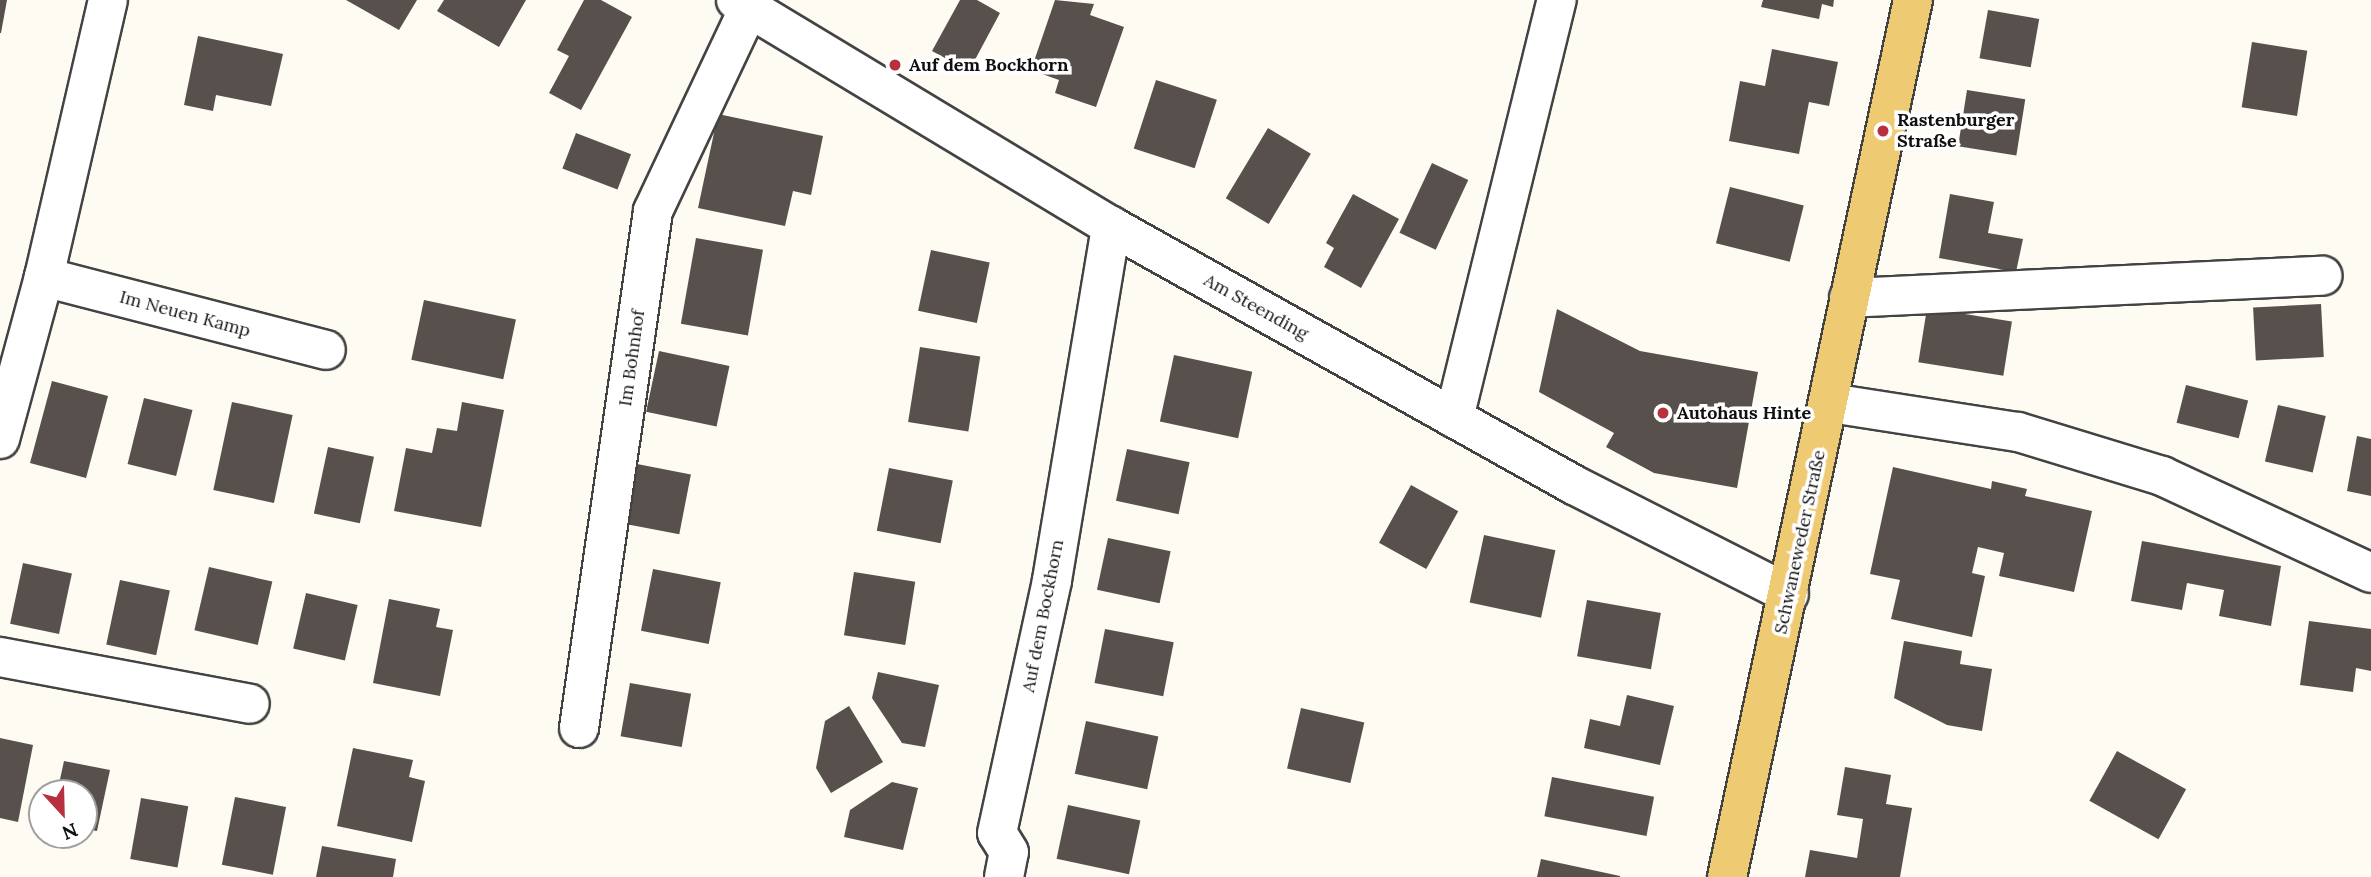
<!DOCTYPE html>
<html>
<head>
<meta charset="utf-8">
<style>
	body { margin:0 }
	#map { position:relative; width:2371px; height:877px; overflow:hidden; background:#fefbf3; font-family:Lora,serif }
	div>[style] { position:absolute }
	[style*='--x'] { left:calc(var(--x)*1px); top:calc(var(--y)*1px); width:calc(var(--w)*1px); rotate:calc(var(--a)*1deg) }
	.building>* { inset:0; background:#58504d; transform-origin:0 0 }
	.roads { filter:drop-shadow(2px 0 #434343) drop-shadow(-2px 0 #434343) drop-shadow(0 2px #434343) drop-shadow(0 -2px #434343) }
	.minor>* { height:38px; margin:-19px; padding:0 19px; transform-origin:19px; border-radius:19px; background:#fff }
	.major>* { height:38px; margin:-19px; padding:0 19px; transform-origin:19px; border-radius:19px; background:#eecb73 }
	.dots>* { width:19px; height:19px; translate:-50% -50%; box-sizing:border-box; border:4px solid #fff; border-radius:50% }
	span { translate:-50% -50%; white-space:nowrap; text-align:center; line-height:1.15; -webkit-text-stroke:7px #fff; paint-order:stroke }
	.poi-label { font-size:18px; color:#101010; font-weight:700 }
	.left { translate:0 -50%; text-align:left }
	.street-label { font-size:18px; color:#101010 }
	.north { position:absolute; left:28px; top:779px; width:70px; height:70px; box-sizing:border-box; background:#fff; border:2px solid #9f9f9f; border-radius:50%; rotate:158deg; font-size:19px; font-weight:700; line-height:28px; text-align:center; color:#101010 }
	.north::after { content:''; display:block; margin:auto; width:24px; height:32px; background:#b6313d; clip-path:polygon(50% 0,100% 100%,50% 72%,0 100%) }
</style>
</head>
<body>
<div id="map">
	<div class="building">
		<i style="clip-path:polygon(0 0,7px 0,1px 33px,0 33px)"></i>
		<i style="clip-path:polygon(346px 0,417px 0,399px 30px)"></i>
		<i style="clip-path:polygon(444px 0,526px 0,499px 47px,437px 11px)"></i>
		<i style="clip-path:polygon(584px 0,601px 0,632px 17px,581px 110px,549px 93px,569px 56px,557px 50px)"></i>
		<i style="clip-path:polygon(960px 0,977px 0,1000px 13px,969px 71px,932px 51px)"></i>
		<i style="clip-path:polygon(1055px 0,1094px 4px,1090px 15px,1124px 27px,1096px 107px,1055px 93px,1059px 80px,1031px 70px)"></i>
		<i style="clip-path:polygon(1763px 0,1834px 0,1833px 7px,1822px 4px,1819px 19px,1761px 7px)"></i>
		<i style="left:1988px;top:10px;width:52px;height:49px;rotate:10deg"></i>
		<i style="clip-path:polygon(198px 36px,283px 54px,271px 106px,216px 95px,213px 111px,184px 105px)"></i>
		<i style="left:2252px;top:42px;width:56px;height:66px;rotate:9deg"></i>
		<i style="clip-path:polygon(1772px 49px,1838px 62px,1829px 106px,1809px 102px,1799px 154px,1729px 141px,1740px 81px,1765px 86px)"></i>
		<i style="left:1156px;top:80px;width:64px;height:72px;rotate:18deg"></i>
		<i style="left:1967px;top:90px;width:59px;height:57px;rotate:9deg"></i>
		<i style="clip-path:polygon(718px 114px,823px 136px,811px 195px,793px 191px,785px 226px,698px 208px)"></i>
		<i style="left:1268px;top:128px;width:50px;height:82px;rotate:31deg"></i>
		<i style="left:576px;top:133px;width:59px;height:38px;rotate:21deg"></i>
		<i style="left:1432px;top:163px;width:40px;height:77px;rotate:25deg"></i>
		<i style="left:1730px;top:187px;width:76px;height:58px;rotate:14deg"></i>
		<i style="clip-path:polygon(1353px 194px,1399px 219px,1361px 288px,1324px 267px,1334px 248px,1326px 243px)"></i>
		<i style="clip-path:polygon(1950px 194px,1994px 202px,1988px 233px,2023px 239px,2016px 272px,1939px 258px)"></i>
		<i style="left:696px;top:238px;width:68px;height:87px;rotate:10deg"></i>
		<i style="left:931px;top:250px;width:60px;height:62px;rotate:12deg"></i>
		<i style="left:424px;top:300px;width:94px;height:61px;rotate:12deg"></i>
		<i style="left:2321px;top:304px;width:53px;height:68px;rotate:87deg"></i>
		<i style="left:1927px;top:308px;width:86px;height:55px;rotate:9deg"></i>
		<i style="clip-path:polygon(1557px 309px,1640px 351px,1758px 372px,1737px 488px,1654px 473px,1606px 447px,1614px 433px,1539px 392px)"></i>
		<i style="left:920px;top:347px;width:61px;height:76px;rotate:9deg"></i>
		<i style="left:659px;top:351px;width:72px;height:62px;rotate:12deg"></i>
		<i style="left:1174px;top:355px;width:80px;height:68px;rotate:12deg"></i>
		<i style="left:52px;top:381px;width:58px;height:85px;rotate:15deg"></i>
		<i style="left:2186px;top:385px;width:64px;height:39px;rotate:14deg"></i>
		<i style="left:144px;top:398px;width:50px;height:68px;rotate:14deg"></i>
		<i style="left:232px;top:402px;width:62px;height:90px;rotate:12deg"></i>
		<i style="clip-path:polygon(462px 402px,504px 410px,481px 527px,394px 511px,406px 448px,432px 453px,437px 428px,457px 431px)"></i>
		<i style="left:2278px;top:405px;width:49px;height:58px;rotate:13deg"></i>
		<i style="clip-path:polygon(2357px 436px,2371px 439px,2371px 496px,2347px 491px)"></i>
		<i style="left:328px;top:447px;width:47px;height:68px;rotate:12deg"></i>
		<i style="left:1127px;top:449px;width:64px;height:53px;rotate:12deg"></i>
		<i style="left:632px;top:463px;width:60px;height:61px;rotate:11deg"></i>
		<i style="clip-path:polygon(1893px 467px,1991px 489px,1992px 481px,2027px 489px,2025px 496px,2092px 511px,2074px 592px,1999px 576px,2004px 553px,1978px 547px,1972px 573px,1985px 576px,1972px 637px,1891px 619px,1900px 580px,1870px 574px)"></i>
		<i style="left:889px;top:468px;width:65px;height:64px;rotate:11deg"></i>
		<i style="left:1411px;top:485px;width:54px;height:66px;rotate:29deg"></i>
		<i style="left:1484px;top:535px;width:73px;height:69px;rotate:12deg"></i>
		<i style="left:1108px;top:538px;width:64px;height:53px;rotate:12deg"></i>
		<i style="clip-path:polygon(2142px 541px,2281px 566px,2271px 626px,2219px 616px,2224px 590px,2187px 583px,2182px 610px,2131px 601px)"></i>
		<i style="left:23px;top:563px;width:50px;height:62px;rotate:12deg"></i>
		<i style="left:209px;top:567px;width:65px;height:65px;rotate:13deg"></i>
		<i style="left:653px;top:569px;width:69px;height:63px;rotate:11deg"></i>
		<i style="left:854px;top:572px;width:62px;height:64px;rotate:9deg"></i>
		<i style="left:120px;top:580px;width:51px;height:66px;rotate:12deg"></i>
		<i style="left:306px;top:593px;width:53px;height:57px;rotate:13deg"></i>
		<i style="clip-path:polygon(389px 599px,440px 609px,436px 627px,453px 630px,440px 696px,373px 683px)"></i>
		<i style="left:1587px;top:600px;width:75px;height:57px;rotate:10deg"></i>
		<i style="clip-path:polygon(2309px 621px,2371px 629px,2371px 671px,2356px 668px,2353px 692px,2300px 685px)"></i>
		<i style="left:1105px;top:629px;width:70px;height:55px;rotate:11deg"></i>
		<i style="clip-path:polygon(1904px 641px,1962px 651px,1960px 664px,1992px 669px,1982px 731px,1947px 725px,1894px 698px)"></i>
		<i style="clip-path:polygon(878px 672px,939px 685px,925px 747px,902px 743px,872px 698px)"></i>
		<i style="left:630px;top:683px;width:62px;height:54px;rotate:10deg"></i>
		<i style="clip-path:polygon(1627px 695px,1674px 706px,1660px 765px,1584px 748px,1590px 719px,1620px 726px)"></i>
		<i style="clip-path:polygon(849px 706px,883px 762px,831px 793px,816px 768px,825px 721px)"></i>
		<i style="left:1301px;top:708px;width:65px;height:62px;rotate:13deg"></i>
		<i style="left:1086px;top:721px;width:74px;height:54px;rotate:12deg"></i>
		<i style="clip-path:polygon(0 738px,33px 745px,18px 822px,0 818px)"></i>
		<i style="clip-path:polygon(353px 748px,413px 760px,409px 777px,425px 781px,412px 842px,337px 826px)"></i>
		<i style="left:2117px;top:751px;width:79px;height:57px;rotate:29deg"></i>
		<i style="clip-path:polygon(64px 761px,110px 770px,97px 831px,84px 829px,84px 793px,57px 793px)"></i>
		<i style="clip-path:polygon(1845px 767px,1891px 775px,1886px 804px,1912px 808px,1900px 877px,1805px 877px,1810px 850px,1857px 858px,1863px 819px,1837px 815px)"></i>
		<i style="left:1552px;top:777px;width:104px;height:40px;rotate:11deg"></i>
		<i style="clip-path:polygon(892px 782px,918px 788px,903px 850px,844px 837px,850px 810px)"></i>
		<i style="left:235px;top:797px;width:52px;height:69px;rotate:11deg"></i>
		<i style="left:141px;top:798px;width:48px;height:62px;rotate:10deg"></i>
		<i style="left:1068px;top:805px;width:74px;height:55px;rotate:12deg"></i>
		<i style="clip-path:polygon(322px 846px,396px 859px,393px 877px,316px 877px)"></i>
		<i style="clip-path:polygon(1541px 859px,1620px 876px,1620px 877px,1537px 877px)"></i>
	</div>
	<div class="roads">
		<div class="minor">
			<i style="--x:736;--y:0;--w:438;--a:31.1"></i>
			<i style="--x:1111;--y:226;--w:531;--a:29.22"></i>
			<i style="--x:1574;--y:485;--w:241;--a:26.9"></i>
			<i style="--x:44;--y:277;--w:291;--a:14.5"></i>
			<i style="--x:1849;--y:298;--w:474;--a:-2.7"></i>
			<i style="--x:1830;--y:403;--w:190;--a:8.8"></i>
			<i style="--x:2018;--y:432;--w:151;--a:17"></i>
			<i style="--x:2162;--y:476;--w:230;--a:24.9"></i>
			<i style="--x:1454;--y:418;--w:431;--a:-76.2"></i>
			<i style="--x:0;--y:439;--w:168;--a:-74.8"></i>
			<i style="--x:44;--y:277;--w:284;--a:-77"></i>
			<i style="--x:0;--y:657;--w:254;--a:10.6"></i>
			<i style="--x:579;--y:728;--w:522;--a:-81.85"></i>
			<i style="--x:653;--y:211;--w:225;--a:-64.7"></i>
			<i style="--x:1004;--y:877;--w:25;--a:-79"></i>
			<i style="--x:1009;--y:852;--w:22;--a:-122"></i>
			<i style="--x:997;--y:833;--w:259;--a:-77.7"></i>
			<i style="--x:1052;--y:580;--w:359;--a:-80.5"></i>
		</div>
		<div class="major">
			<i style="--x:1727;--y:877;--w:897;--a:-78.03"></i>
		</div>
	</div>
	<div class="dots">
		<i style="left:895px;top:65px;background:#b6313d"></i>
		<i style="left:1883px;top:131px;background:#b6313d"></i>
		<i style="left:1663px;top:413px;background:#b6313d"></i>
	</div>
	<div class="poi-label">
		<span class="left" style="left:909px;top:65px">Auf dem Bockhorn</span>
		<span class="left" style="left:1897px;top:131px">Rastenburger<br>Straße</span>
		<span class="left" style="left:1677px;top:413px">Autohaus Hinte</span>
	</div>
	<div class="street-label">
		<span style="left:1256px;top:307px;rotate:29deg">Am Steending</span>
		<span style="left:185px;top:314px;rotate:15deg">Im Neuen Kamp</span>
		<span style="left:632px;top:358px;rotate:-82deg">Im Bohnhof</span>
		<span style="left:1800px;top:542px;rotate:-78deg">Schwaneweder Straße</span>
		<span style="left:1043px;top:616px;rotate:-79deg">Auf dem Bockhorn</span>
	</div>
	<div class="north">N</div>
</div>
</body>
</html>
